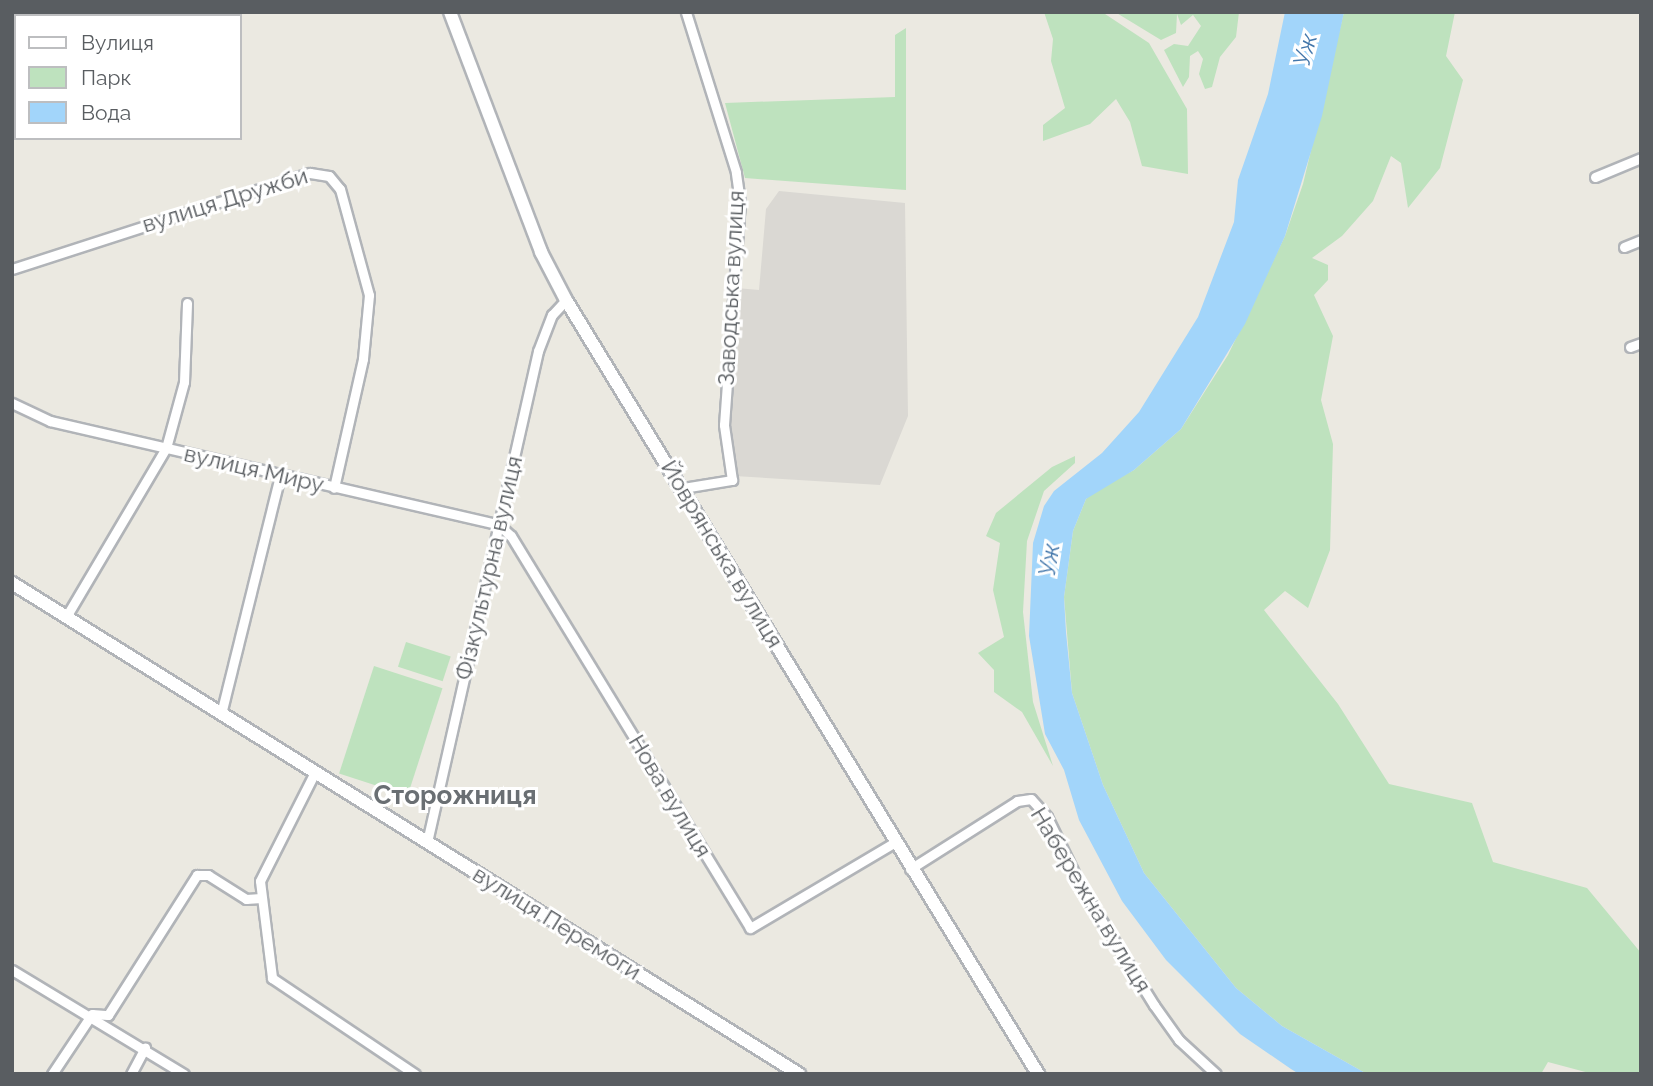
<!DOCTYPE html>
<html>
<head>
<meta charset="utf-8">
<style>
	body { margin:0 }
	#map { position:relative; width:1653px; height:1086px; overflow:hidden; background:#ebe9e1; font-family:Raleway,sans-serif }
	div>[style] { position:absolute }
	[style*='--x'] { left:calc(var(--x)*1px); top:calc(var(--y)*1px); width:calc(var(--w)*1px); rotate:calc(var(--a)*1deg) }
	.industrial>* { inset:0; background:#dad8d3 }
	.green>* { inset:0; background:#bee2be; transform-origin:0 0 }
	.water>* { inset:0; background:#a2d5fa }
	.roads { filter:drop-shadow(2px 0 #b1b4b8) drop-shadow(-2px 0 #b1b4b8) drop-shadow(0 2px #b1b4b8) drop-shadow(0 -2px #b1b4b8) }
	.street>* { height:9px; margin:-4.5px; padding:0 4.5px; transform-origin:4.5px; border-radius:4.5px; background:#fff }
	.secondary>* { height:12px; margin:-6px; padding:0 6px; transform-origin:6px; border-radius:6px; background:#fff }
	span { translate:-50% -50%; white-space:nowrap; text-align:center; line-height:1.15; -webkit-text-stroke:6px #fff; paint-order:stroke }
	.street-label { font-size:23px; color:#595d61 }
	.water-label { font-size:24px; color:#4276aa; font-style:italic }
	.quarter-label { font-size:26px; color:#6a6f73; font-weight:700 }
	.frame { position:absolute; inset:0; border:14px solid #595d61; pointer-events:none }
	.legend { position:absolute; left:14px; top:14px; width:228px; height:126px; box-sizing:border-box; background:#fff; border:2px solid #bdbec0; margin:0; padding:9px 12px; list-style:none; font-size:21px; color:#595d61 }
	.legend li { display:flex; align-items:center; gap:14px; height:35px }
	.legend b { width:35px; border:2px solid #bdbec0 }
</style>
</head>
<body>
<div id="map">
	<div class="industrial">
		<i style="clip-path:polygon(779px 191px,905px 203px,908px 416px,880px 485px,734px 476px,727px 427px,736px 288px,759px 290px,766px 209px)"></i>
	</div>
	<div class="green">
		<i style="clip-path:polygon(1044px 12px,1102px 12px,1149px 43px,1187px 109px,1188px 174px,1142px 166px,1130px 122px,1116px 99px,1090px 124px,1043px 141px,1043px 125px,1065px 108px,1051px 61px,1053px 39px)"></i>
		<i style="clip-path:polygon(1115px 12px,1239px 12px,1236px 37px,1220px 57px,1212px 87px,1205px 89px,1199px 74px,1203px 59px,1198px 51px,1190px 56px,1189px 77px,1183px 87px,1164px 50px,1174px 44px,1188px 46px,1201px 26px,1193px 15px,1181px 25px,1177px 14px,1176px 33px,1161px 40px)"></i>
		<i style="clip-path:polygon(1344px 12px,1455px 12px,1446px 56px,1463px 80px,1440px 168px,1408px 208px,1401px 163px,1391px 156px,1373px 201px,1342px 236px,1312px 258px,1328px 265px,1328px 280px,1314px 295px,1333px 336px,1321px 400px,1333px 444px,1330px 550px,1308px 608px,1285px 591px,1264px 610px,1338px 704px,1389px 784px,1472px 803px,1493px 862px,1587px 888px,1641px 953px,1641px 1074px,1593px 1074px,1548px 1062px,1541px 1074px,1367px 1074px,1282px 1026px,1236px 988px,1144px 873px,1103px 785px,1072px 693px,1064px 597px,1073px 531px,1086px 499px,1096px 490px,1134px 470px,1181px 429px,1228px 355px,1285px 236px,1303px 184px)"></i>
		<i style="clip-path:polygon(906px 28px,906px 190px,745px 178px,725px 103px,895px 97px,895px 35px)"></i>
		<i style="clip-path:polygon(1075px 456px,1075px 463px,1044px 491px,1027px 541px,1023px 612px,1033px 702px,1053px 766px,1022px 712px,994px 692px,994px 670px,978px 653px,1004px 637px,993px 590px,1000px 543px,986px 536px,996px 513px,1052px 467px)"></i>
		<i style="left:406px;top:642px;width:47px;height:26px;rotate:18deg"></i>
		<i style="left:374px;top:666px;width:72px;height:113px;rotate:18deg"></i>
	</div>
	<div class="water">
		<i style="clip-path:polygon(1285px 12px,1344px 12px,1322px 116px,1285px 236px,1245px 324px,1181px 429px,1134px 470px,1086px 499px,1073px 531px,1064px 597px,1066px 632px,1072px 693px,1103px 785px,1144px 873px,1236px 988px,1282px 1026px,1367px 1074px,1299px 1074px,1291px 1069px,1240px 1034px,1166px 960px,1122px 901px,1079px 820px,1064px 770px,1045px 734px,1029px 636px,1033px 543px,1044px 506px,1054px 491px,1102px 453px,1139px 412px,1198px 317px,1234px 222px,1238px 180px,1268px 94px)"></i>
	</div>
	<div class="roads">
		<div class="street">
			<i style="--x:1595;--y:177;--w:50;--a:-22.4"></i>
			<i style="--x:1624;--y:247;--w:18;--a:-22"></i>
			<i style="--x:12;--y:269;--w:313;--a:-17.9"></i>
			<i style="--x:310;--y:173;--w:19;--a:9"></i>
			<i style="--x:329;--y:176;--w:17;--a:50"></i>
			<i style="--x:340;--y:189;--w:110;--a:74.7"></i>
			<i style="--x:369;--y:295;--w:64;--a:95.4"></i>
			<i style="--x:363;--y:359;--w:132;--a:102.7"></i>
			<i style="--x:1630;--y:347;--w:12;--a:-20"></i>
			<i style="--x:12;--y:403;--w:42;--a:25.3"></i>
			<i style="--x:50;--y:421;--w:461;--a:13"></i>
			<i style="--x:499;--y:525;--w:16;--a:43"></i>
			<i style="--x:511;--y:536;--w:459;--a:58.6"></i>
			<i style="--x:750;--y:928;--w:167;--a:-30.6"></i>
			<i style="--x:683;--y:488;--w:50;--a:-9.3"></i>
			<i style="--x:732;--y:480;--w:56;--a:-98.3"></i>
			<i style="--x:724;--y:425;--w:224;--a:-85.9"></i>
			<i style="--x:740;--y:202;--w:30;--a:-98"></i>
			<i style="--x:736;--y:172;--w:168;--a:-107.4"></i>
			<i style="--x:66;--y:617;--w:196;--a:-59.4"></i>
			<i style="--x:166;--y:448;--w:68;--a:-74.7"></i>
			<i style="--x:184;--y:382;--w:79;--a:-87.8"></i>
			<i style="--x:221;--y:714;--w:245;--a:-76.1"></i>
			<i style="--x:315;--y:772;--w:122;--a:116.8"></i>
			<i style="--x:260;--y:881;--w:98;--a:82.9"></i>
			<i style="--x:272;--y:978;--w:172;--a:33.9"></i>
			<i style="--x:427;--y:842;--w:503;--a:-77.26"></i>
			<i style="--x:538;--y:351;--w:39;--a:-69"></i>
			<i style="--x:552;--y:315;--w:21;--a:-47"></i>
			<i style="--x:910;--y:869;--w:127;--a:-32.4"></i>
			<i style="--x:1017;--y:801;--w:14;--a:-8"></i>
			<i style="--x:1031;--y:799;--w:24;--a:48"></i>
			<i style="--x:1047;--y:817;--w:80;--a:64.1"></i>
			<i style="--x:1082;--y:889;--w:137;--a:58.2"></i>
			<i style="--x:1154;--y:1005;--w:43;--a:54.5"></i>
			<i style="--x:1179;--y:1040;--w:50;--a:42.6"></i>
			<i style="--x:12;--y:970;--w:201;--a:31.2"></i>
			<i style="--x:52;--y:1074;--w:72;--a:-56.3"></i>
			<i style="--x:92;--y:1014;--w:16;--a:4"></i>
			<i style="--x:108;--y:1015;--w:166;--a:-57.6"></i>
			<i style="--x:197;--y:875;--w:11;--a:0"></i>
			<i style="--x:208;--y:875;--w:45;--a:32.3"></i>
			<i style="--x:246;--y:899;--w:15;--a:-4"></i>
			<i style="--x:131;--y:1074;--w:30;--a:-62"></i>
		</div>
		<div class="secondary">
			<i style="--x:450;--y:12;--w:257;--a:69.2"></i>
			<i style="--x:541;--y:252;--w:54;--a:62.5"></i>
			<i style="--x:566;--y:300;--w:907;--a:58.62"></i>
			<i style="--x:101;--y:16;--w:7;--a:-34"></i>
			<i style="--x:12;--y:51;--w:4;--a:-14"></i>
			<i style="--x:12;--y:583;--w:928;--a:31.96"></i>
		</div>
	</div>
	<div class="street-label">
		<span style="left:225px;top:200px;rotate:-17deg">вулиця Дружби</span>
		<span style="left:731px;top:288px;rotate:-87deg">Заводська вулиця</span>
		<span style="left:254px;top:469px;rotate:13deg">вулиця Миру</span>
		<span style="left:722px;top:554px;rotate:59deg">Йоврянська вулиця</span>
		<span style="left:489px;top:568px;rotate:-77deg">Фізкультурна вулиця</span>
		<span style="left:670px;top:796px;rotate:59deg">Нова вулиця</span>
		<span style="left:1091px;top:900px;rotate:59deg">Набережна вулиця</span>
		<span style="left:557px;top:923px;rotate:32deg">вулиця Перемоги</span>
	</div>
	<div class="water-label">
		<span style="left:1305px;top:50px;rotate:-75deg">Уж</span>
		<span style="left:1049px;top:560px;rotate:-81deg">Уж</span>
	</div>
	<div class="quarter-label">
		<span style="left:455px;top:796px">Сторожниця</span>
	</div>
	<div class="frame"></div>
	<ul class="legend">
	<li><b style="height:9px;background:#fff"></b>Вулиця</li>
	<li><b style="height:19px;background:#bee2be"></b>Парк</li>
	<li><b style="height:19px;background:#a2d5fa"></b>Вода</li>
	</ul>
</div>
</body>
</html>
